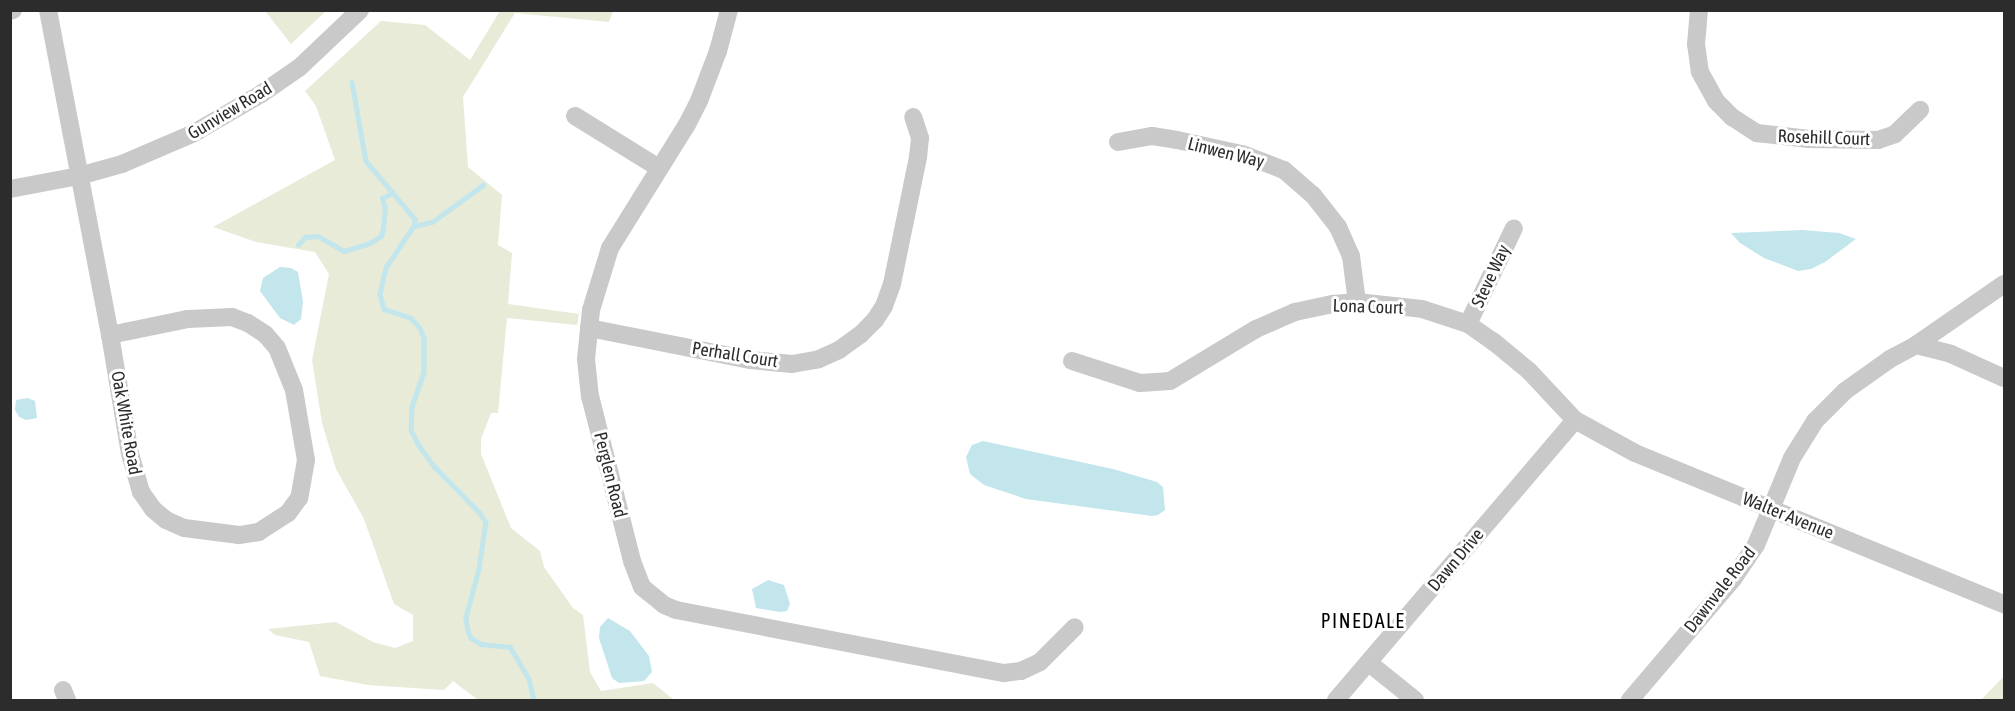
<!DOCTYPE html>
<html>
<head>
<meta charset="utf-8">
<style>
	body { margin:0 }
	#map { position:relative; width:2015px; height:711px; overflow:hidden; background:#fff; font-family:"Asap Condensed",sans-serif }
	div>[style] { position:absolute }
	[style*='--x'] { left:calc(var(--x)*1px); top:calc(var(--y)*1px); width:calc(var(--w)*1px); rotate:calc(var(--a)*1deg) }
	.green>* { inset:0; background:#e7ebd8 }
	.water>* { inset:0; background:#c2e6ec }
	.stream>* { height:4.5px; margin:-2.25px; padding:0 2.25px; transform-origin:2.25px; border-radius:2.25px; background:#c2e6ec }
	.minor>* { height:18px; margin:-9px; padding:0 9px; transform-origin:9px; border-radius:9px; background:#c9c9c9 }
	span { translate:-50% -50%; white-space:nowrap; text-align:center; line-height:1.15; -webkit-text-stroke:6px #fff; paint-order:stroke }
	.street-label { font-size:18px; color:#2c2c2c }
	.neighbourhood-label { font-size:20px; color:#000; letter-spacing:1.5px }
	.frame { position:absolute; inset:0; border:12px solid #2c2c2c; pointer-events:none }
</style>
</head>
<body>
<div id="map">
	<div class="green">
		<i style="clip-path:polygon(265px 11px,265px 10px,326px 11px,291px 44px)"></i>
		<i style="clip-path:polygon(500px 11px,613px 11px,609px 22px,515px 13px,463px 97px,468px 167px,502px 195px,498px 245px,512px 253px,508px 304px,579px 314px,577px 325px,507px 318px,498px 413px,491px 413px,481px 439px,481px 454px,511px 528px,540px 551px,544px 567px,573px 608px,583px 615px,590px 672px,601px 691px,653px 683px,674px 700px,478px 700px,453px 681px,444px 690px,368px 685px,320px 676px,309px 642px,275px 635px,268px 629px,336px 622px,373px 642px,395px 648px,413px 641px,413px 615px,394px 604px,364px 519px,336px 469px,322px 423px,312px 360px,329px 274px,315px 252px,256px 242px,213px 227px,335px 160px,316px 106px,305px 91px,381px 21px,425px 25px,470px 60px)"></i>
		<i style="clip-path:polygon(2004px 676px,2004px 700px,1983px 700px,1982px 699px)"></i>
	</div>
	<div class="water">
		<i style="clip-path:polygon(1803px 230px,1839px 233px,1856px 239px,1825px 262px,1811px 269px,1798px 271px,1764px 258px,1740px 243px,1731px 233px)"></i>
		<i style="clip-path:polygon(280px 267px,291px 268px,298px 272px,303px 302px,301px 319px,294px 325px,280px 318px,260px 291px,263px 278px)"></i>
		<i style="clip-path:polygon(28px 398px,35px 401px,37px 418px,26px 420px,19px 417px,15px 410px,16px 400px)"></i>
		<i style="clip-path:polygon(983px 441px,1113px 469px,1157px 482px,1163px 487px,1165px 510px,1158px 515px,1152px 516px,1026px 499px,984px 485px,970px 474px,966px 457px,972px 445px)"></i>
		<i style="clip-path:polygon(768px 580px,784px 585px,790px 604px,787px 611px,780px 612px,756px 608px,752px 589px)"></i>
		<i style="clip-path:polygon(608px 618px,630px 631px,649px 656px,652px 672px,644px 681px,619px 683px,612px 678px,599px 638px,600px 627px)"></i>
	</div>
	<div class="stream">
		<i style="--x:352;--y:82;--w:80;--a:80"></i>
		<i style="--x:366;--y:161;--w:76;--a:49.8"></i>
		<i style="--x:415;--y:219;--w:7;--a:98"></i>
		<i style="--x:414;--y:226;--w:50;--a:123.7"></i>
		<i style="--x:386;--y:268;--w:27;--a:103"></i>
		<i style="--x:380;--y:294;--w:16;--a:75"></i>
		<i style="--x:384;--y:309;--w:28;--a:18"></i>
		<i style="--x:411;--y:318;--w:13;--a:48"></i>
		<i style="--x:420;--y:328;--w:11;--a:68"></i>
		<i style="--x:424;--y:338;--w:34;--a:90"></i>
		<i style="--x:424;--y:372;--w:36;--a:109"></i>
		<i style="--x:412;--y:406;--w:24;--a:92"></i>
		<i style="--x:411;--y:430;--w:16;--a:63"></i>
		<i style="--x:418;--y:444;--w:29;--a:54"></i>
		<i style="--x:435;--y:467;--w:63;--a:45.6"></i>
		<i style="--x:479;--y:512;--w:12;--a:55"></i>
		<i style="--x:486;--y:522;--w:48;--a:98.5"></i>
		<i style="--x:479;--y:569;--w:51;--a:104.9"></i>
		<i style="--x:466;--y:618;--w:13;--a:81"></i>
		<i style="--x:468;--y:631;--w:8;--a:67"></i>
		<i style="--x:471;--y:638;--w:12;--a:31"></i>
		<i style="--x:481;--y:644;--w:29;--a:6"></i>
		<i style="--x:510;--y:647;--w:37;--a:59"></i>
		<i style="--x:529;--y:679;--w:22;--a:77"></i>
		<i style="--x:414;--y:226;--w:18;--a:-13"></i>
		<i style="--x:432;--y:222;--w:63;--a:-36"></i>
		<i style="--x:298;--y:245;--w:11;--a:-49"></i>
		<i style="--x:305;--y:237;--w:13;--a:-4"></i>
		<i style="--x:318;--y:236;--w:30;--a:30"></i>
		<i style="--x:344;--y:251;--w:27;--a:-17"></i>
		<i style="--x:370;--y:243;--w:13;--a:-32"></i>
		<i style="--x:381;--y:236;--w:7;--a:-74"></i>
		<i style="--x:383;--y:229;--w:21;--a:-85"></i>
		<i style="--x:385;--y:208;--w:10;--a:-107"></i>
		<i style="--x:382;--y:198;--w:11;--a:-27"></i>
	</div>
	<div class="minor">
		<i style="--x:48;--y:10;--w:331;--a:79.2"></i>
		<i style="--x:729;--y:10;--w:42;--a:105"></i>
		<i style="--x:718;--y:51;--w:53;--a:110.8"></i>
		<i style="--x:699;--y:101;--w:28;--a:117"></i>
		<i style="--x:686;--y:126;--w:144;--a:121.9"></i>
		<i style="--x:610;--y:248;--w:65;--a:107"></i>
		<i style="--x:591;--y:310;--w:49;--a:95.8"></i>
		<i style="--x:586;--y:359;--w:37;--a:84"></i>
		<i style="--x:590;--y:396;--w:170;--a:75.7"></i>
		<i style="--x:632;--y:561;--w:28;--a:69"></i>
		<i style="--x:642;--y:587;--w:28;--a:39"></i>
		<i style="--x:664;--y:605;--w:13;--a:23"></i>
		<i style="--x:676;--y:610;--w:334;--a:10.9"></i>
		<i style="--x:1004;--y:673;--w:17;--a:-7"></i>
		<i style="--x:1021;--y:671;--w:21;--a:-25"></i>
		<i style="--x:1040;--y:662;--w:49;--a:-45"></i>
		<i style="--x:1699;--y:10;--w:34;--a:95"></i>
		<i style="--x:1696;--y:44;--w:28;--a:82"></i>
		<i style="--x:1700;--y:72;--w:33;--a:61"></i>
		<i style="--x:1716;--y:101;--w:23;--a:45"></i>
		<i style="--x:1732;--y:117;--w:30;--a:33"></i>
		<i style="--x:1757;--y:133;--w:52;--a:6.6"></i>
		<i style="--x:1809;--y:139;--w:69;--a:0.8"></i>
		<i style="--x:1878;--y:140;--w:18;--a:-19"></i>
		<i style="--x:1895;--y:134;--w:35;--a:-44"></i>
		<i style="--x:10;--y:11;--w:3;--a:-18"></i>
		<i style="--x:575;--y:116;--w:99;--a:31.8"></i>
		<i style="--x:1118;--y:142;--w:35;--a:-10"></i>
		<i style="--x:1152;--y:136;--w:25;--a:9"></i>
		<i style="--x:1177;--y:140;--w:66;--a:12.2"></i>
		<i style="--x:1242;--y:154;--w:45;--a:20.9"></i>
		<i style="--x:1284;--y:170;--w:38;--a:41"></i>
		<i style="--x:1313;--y:195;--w:41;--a:52"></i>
		<i style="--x:1338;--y:227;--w:32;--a:66"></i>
		<i style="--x:1351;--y:256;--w:46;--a:82.6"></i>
		<i style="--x:10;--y:189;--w:70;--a:-10.7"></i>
		<i style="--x:79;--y:176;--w:45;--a:-15.6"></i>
		<i style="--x:122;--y:164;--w:78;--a:-23.3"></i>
		<i style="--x:194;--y:133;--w:78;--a:-30.2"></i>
		<i style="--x:261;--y:94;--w:47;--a:-34.7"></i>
		<i style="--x:300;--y:67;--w:83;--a:-43.5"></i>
		<i style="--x:2004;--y:284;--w:107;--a:145.3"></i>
		<i style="--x:1916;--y:345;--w:36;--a:14"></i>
		<i style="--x:1951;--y:354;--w:58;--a:24.4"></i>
		<i style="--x:232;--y:317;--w:17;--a:21"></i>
		<i style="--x:248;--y:323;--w:20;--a:33"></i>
		<i style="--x:265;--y:334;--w:18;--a:49"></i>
		<i style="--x:277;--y:348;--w:45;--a:68"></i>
		<i style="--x:294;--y:390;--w:71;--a:80.3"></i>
		<i style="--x:306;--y:460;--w:39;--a:100"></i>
		<i style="--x:299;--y:498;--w:19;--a:126"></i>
		<i style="--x:288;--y:513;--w:35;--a:147"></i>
		<i style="--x:259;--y:532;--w:20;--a:171"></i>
		<i style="--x:239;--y:535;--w:55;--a:-172.7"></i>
		<i style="--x:184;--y:528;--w:20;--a:-156"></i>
		<i style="--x:166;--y:520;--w:17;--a:-140"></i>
		<i style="--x:153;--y:509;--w:21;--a:-125"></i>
		<i style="--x:141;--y:492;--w:40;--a:-106"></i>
		<i style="--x:130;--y:454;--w:121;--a:-99.5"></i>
		<i style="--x:110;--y:335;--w:80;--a:-11.6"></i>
		<i style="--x:188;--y:319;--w:44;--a:-2.6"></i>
		<i style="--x:1468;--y:324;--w:106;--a:-64.4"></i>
		<i style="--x:589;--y:328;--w:164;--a:11.2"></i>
		<i style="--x:750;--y:360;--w:42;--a:5.4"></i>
		<i style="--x:792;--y:364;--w:27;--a:-10"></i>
		<i style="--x:819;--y:359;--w:22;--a:-24"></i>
		<i style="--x:839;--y:350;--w:26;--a:-36"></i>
		<i style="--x:860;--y:335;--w:21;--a:-45"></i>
		<i style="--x:875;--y:320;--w:17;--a:-57"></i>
		<i style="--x:884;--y:306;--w:23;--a:-70"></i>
		<i style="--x:892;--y:284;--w:130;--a:-78.4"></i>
		<i style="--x:918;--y:157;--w:19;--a:-84"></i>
		<i style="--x:920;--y:138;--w:22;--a:-108"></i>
		<i style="--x:1072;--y:361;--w:71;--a:17.9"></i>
		<i style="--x:1140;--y:383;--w:30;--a:-4"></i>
		<i style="--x:1170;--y:381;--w:100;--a:-31.2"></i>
		<i style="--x:1256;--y:329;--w:43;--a:-23.6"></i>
		<i style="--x:1295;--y:312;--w:39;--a:-12"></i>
		<i style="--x:1333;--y:304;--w:24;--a:-5"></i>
		<i style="--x:1357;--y:302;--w:65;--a:6.1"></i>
		<i style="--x:1422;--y:309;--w:48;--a:18.1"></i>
		<i style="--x:1468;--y:324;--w:32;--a:35"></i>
		<i style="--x:1494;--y:342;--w:45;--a:39.6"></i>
		<i style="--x:1529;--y:371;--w:67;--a:46.8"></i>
		<i style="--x:1575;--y:420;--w:68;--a:28.8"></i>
		<i style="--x:1635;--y:453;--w:399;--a:22.3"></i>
		<i style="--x:1369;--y:663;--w:59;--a:38.8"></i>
		<i style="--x:63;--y:690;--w:11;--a:68"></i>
		<i style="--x:1336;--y:700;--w:368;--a:-49.5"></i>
		<i style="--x:1630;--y:700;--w:159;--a:-49.6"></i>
		<i style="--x:1733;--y:579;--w:41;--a:-55.9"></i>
		<i style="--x:1756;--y:545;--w:94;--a:-67.5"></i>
		<i style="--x:1792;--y:458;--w:44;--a:-58.1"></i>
		<i style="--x:1815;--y:421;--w:42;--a:-45"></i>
		<i style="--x:1845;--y:391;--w:55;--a:-35.4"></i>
		<i style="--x:1890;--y:359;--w:30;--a:-28"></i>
	</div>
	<div class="street-label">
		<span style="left:230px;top:111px;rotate:-31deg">Gunview Road</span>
		<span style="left:1824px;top:138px;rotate:2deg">Rosehill Court</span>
		<span style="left:1226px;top:153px;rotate:14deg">Linwen Way</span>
		<span style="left:1491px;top:276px;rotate:-65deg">Steve Way</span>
		<span style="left:1368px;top:307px;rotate:2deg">Lona Court</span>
		<span style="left:735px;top:355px;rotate:9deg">Perhall Court</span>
		<span style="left:126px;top:423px;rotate:80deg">Oak White Road</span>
		<span style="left:610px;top:475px;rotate:76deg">Perglen Road</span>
		<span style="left:1788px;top:516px;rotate:22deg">Walter Avenue</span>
		<span style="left:1456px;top:560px;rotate:-50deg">Dawn Drive</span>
		<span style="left:1720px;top:590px;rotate:-52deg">Dawnvale Road</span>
	</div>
	<div class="neighbourhood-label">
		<span style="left:1363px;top:620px">PINEDALE</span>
	</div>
	<div class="frame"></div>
</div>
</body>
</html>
